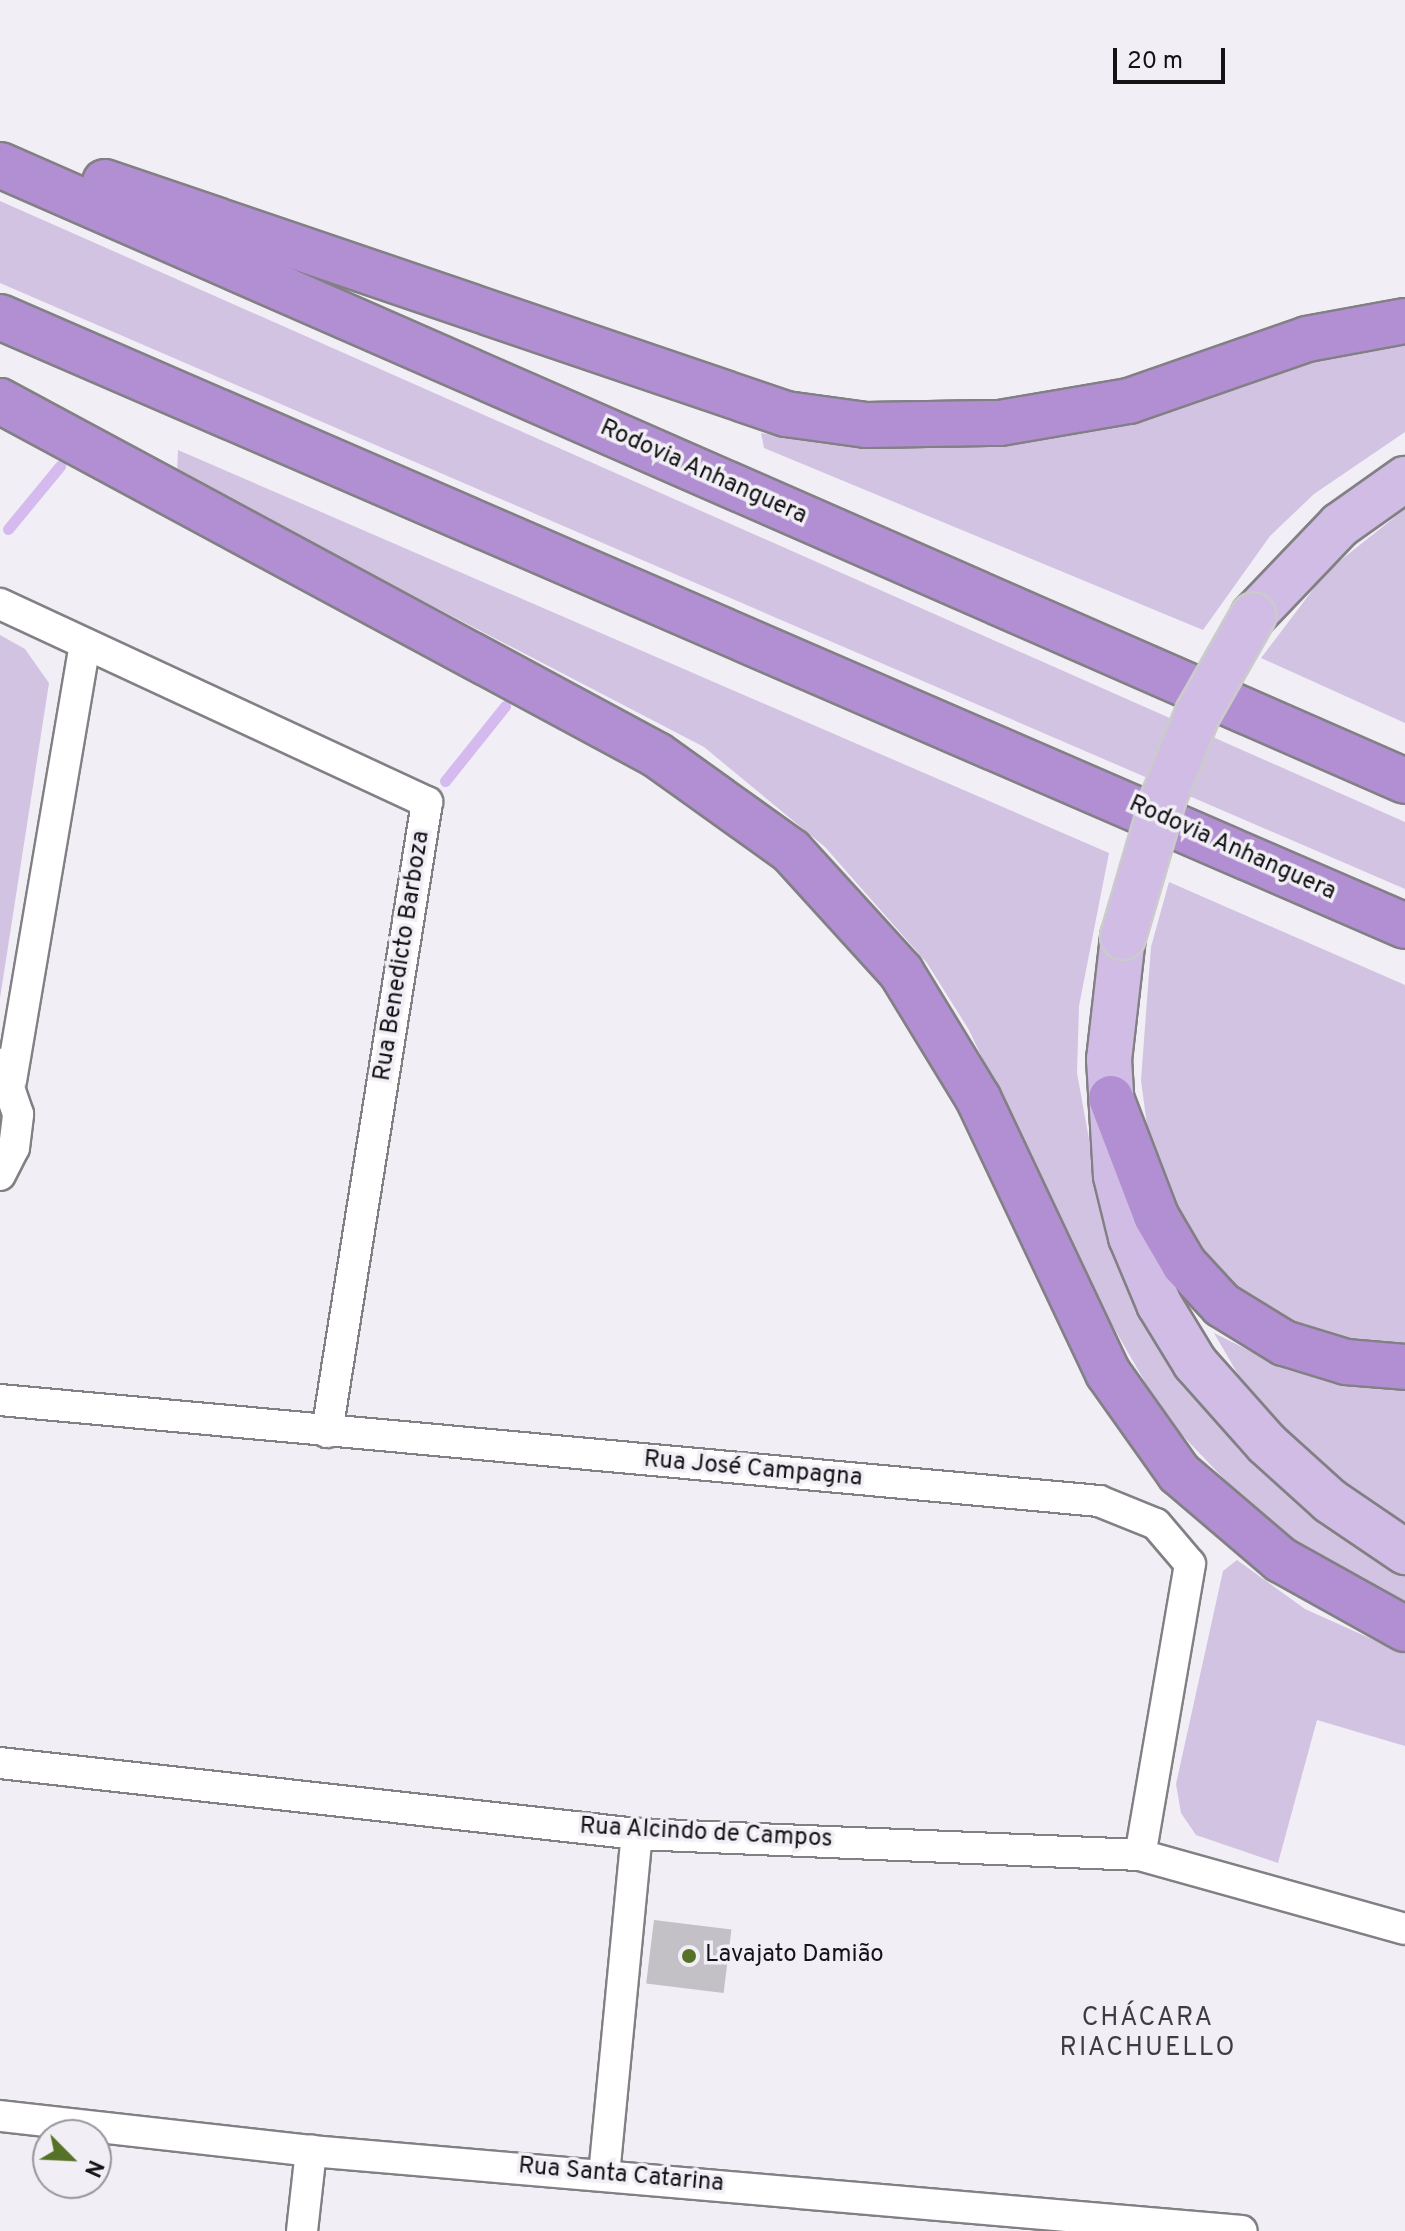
<!DOCTYPE html>
<html>
<head>
<meta charset="utf-8">
<style>
	body { margin:0 }
	#map { position:relative; width:1405px; height:2231px; overflow:hidden; background:#f1eef5; font-family:Overpass,sans-serif }
	div>[style] { position:absolute }
	[style*='--x'] { left:calc(var(--x)*1px); top:calc(var(--y)*1px); width:calc(var(--w)*1px); rotate:calc(var(--a)*1deg) }
	.green>* { inset:0; background:#d2c3e2 }
	.stream>* { height:11px; margin:-5.5px; padding:0 5.5px; transform-origin:5.5px; border-radius:5.5px; background:#d4baee }
	.building>* { inset:0; background:#c3c0c6; transform-origin:0 0 }
	.roads { filter:drop-shadow(2px 0 #828085) drop-shadow(-2px 0 #828085) drop-shadow(0 2px #828085) drop-shadow(0 -2px #828085) }
	.street>* { height:30px; margin:-15px; padding:0 15px; transform-origin:15px; border-radius:15px; background:#fff }
	.primary>* { height:44px; margin:-22px; padding:0 22px; transform-origin:22px; border-radius:22px; background:#d0bce4 }
	.highway>* { height:44px; margin:-22px; padding:0 22px; transform-origin:22px; border-radius:22px; background:#b18fd2 }
	.bridges { filter:drop-shadow(2px 0 #cbcbcb) drop-shadow(-2px 0 #cbcbcb) drop-shadow(0 2px #cbcbcb) drop-shadow(0 -2px #cbcbcb) }
	.primary-bridge>* { height:44px; margin:-22px; padding:0 22px; transform-origin:22px; border-radius:22px; background:#d0bce4 }
	.dots>* { width:22px; height:22px; translate:-50% -50%; box-sizing:border-box; border:4px solid #f1eef5; border-radius:50% }
	span { translate:-50% -50%; white-space:nowrap; text-align:center; line-height:1.15; -webkit-text-stroke:7px #f1eef5; paint-order:stroke }
	.street-label { font-size:24px; color:#131214 }
	.poi-label { font-size:24px; color:#131214 }
	.left { translate:0 -50%; text-align:left }
	.neighbourhood-label { font-size:26px; color:#3f3c41; letter-spacing:2px }
	.north { position:absolute; left:32px; top:2119px; width:80px; height:80px; box-sizing:border-box; background:#f1eef5; border:2px solid #98969b; border-radius:50%; rotate:114deg; font-size:22px; font-weight:700; line-height:32px; text-align:center; color:#131214 }
	.north::after { content:''; display:block; margin:auto; width:28px; height:36px; background:#567227; clip-path:polygon(50% 0,100% 100%,50% 72%,0 100%) }
	.scale { position:absolute; left:1113px; top:48px; width:112px; height:36px; box-sizing:border-box; border:4px solid #131214; border-top:0; padding-left:10px; font-size:24px; line-height:28px; white-space:nowrap; color:#131214; -webkit-text-stroke:6px #f1eef5; paint-order:stroke }
</style>
</head>
<body>
<div id="map">
	<div class="green">
		<i style="clip-path:polygon(0 201px,1405px 822px,1405px 889px,0 283px)"></i>
		<i style="clip-path:polygon(1405px 340px,1405px 432px,1314px 494px,1270px 536px,1203px 630px,764px 448px,761px 433px,855px 446px,1013px 443px,1089px 429px,1324px 357px)"></i>
		<i style="clip-path:polygon(178px 450px,1109px 853px,1079px 1006px,1077px 1073px,1104px 1222px,1128px 1285px,1161px 1348px,1238px 1449px,1360px 1550px,1405px 1574px,1405px 1611px,1267px 1524px,1165px 1417px,1090px 1286px,969px 1030px,927px 963px,825px 847px,704px 747px,177px 473px)"></i>
		<i style="clip-path:polygon(1405px 509px,1405px 723px,1261px 658px,1327px 571px)"></i>
		<i style="clip-path:polygon(0 635px,25px 649px,49px 683px,0 998px)"></i>
		<i style="clip-path:polygon(1169px 882px,1405px 985px,1405px 1350px,1369px 1348px,1271px 1316px,1189px 1243px,1150px 1148px,1141px 1080px,1151px 947px)"></i>
		<i style="clip-path:polygon(1214px 1333px,1288px 1370px,1405px 1390px,1405px 1529px,1331px 1477px,1283px 1428px,1243px 1383px)"></i>
		<i style="clip-path:polygon(1237px 1560px,1305px 1609px,1405px 1654px,1405px 1746px,1317px 1720px,1278px 1863px,1196px 1835px,1181px 1813px,1176px 1784px,1223px 1571px)"></i>
	</div>
	<div class="stream">
		<i style="--x:8;--y:529;--w:82;--a:-50.5"></i>
		<i style="--x:445;--y:781;--w:96;--a:-51.3"></i>
	</div>
	<div class="building">
		<i style="left:654px;top:1920px;width:78px;height:64px;rotate:7deg"></i>
	</div>
	<div class="roads">
		<div class="street">
			<i style="--x:0;--y:604;--w:471;--a:24.9"></i>
			<i style="--x:427;--y:802;--w:638;--a:99.02"></i>
			<i style="--x:11;--y:1081;--w:442;--a:-80.4"></i>
			<i style="--x:0;--y:1175;--w:30;--a:-63"></i>
			<i style="--x:14;--y:1148;--w:34;--a:-83"></i>
			<i style="--x:18;--y:1114;--w:53;--a:-108.8"></i>
			<i style="--x:0;--y:1400;--w:1104;--a:5.25"></i>
			<i style="--x:1099;--y:1501;--w:61;--a:22"></i>
			<i style="--x:1156;--y:1524;--w:52;--a:49.6"></i>
			<i style="--x:1190;--y:1564;--w:295;--a:99.7"></i>
			<i style="--x:0;--y:1763;--w:641;--a:6.36"></i>
			<i style="--x:637;--y:1834;--w:503;--a:2.39"></i>
			<i style="--x:1140;--y:1855;--w:275;--a:15.6"></i>
			<i style="--x:0;--y:2116;--w:313;--a:6.4"></i>
			<i style="--x:311;--y:2151;--w:934;--a:4.91"></i>
			<i style="--x:604;--y:2175;--w:343;--a:-84.5"></i>
			<i style="--x:302;--y:2231;--w:81;--a:-83.6"></i>
		</div>
		<div class="primary">
			<i style="--x:1253;--y:616;--w:126;--a:-46.3"></i>
			<i style="--x:1340;--y:525;--w:80;--a:-35.3"></i>
			<i style="--x:1123;--y:937;--w:123;--a:96.5"></i>
			<i style="--x:1109;--y:1059;--w:117;--a:86.6"></i>
			<i style="--x:1116;--y:1176;--w:63;--a:76.2"></i>
			<i style="--x:1131;--y:1237;--w:73;--a:67.3"></i>
			<i style="--x:1159;--y:1304;--w:69;--a:58.6"></i>
			<i style="--x:1195;--y:1363;--w:108;--a:48.4"></i>
			<i style="--x:1267;--y:1444;--w:85;--a:42.1"></i>
			<i style="--x:1330;--y:1501;--w:91;--a:34.2"></i>
		</div>
		<div class="highway">
			<i style="--x:0;--y:165;--w:1534;--a:23.67"></i>
			<i style="--x:105;--y:182;--w:719;--a:18.81"></i>
			<i style="--x:786;--y:414;--w:81;--a:7.8"></i>
			<i style="--x:866;--y:425;--w:134;--a:-0.9"></i>
			<i style="--x:1000;--y:423;--w:131;--a:-9.7"></i>
			<i style="--x:1129;--y:401;--w:188;--a:-19.2"></i>
			<i style="--x:1307;--y:339;--w:100;--a:-10.4"></i>
			<i style="--x:0;--y:317;--w:1531;--a:23.43"></i>
			<i style="--x:0;--y:401;--w:746;--a:28.32"></i>
			<i style="--x:657;--y:755;--w:165;--a:35.6"></i>
			<i style="--x:791;--y:851;--w:164;--a:47.7"></i>
			<i style="--x:901;--y:972;--w:148;--a:58.6"></i>
			<i style="--x:978;--y:1098;--w:304;--a:64.7"></i>
			<i style="--x:1108;--y:1373;--w:123;--a:54.6"></i>
			<i style="--x:1179;--y:1473;--w:134;--a:40.5"></i>
			<i style="--x:1281;--y:1560;--w:142;--a:29.1"></i>
			<i style="--x:1111;--y:1098;--w:126;--a:69.1"></i>
			<i style="--x:1156;--y:1216;--w:56;--a:59.7"></i>
			<i style="--x:1184;--y:1264;--w:56;--a:47.2"></i>
			<i style="--x:1222;--y:1305;--w:73;--a:31.5"></i>
			<i style="--x:1284;--y:1343;--w:65;--a:17"></i>
			<i style="--x:1346;--y:1362;--w:59;--a:4.8"></i>
		</div>
	</div>
	<div class="bridges">
		<div class="primary-bridge">
			<i style="--x:1123;--y:937;--w:146;--a:-73.7"></i>
			<i style="--x:1164;--y:797;--w:91;--a:-68"></i>
			<i style="--x:1198;--y:713;--w:112;--a:-60.4"></i>
		</div>
	</div>
	<div class="dots">
		<i style="left:689px;top:1956px;background:#567227"></i>
	</div>
	<div class="street-label">
		<span style="left:703px;top:473px;rotate:24deg">Rodovia Anhanguera</span>
		<span style="left:1232px;top:849px;rotate:24deg">Rodovia Anhanguera</span>
		<span style="left:403px;top:956px;rotate:-81deg">Rua Benedicto Barboza</span>
		<span style="left:753px;top:1470px;rotate:5deg">Rua José Campagna</span>
		<span style="left:706px;top:1834px;rotate:3deg">Rua Alcindo de Campos</span>
		<span style="left:621px;top:2176px;rotate:5deg">Rua Santa Catarina</span>
	</div>
	<div class="poi-label">
		<span class="left" style="left:705px;top:1956px">Lavajato Damião</span>
	</div>
	<div class="neighbourhood-label">
		<span style="left:1148px;top:2034px">CHÁCARA<br>RIACHUELLO</span>
	</div>
	<div class="north">N</div>
	<div class="scale">20 m</div>
</div>
</body>
</html>
